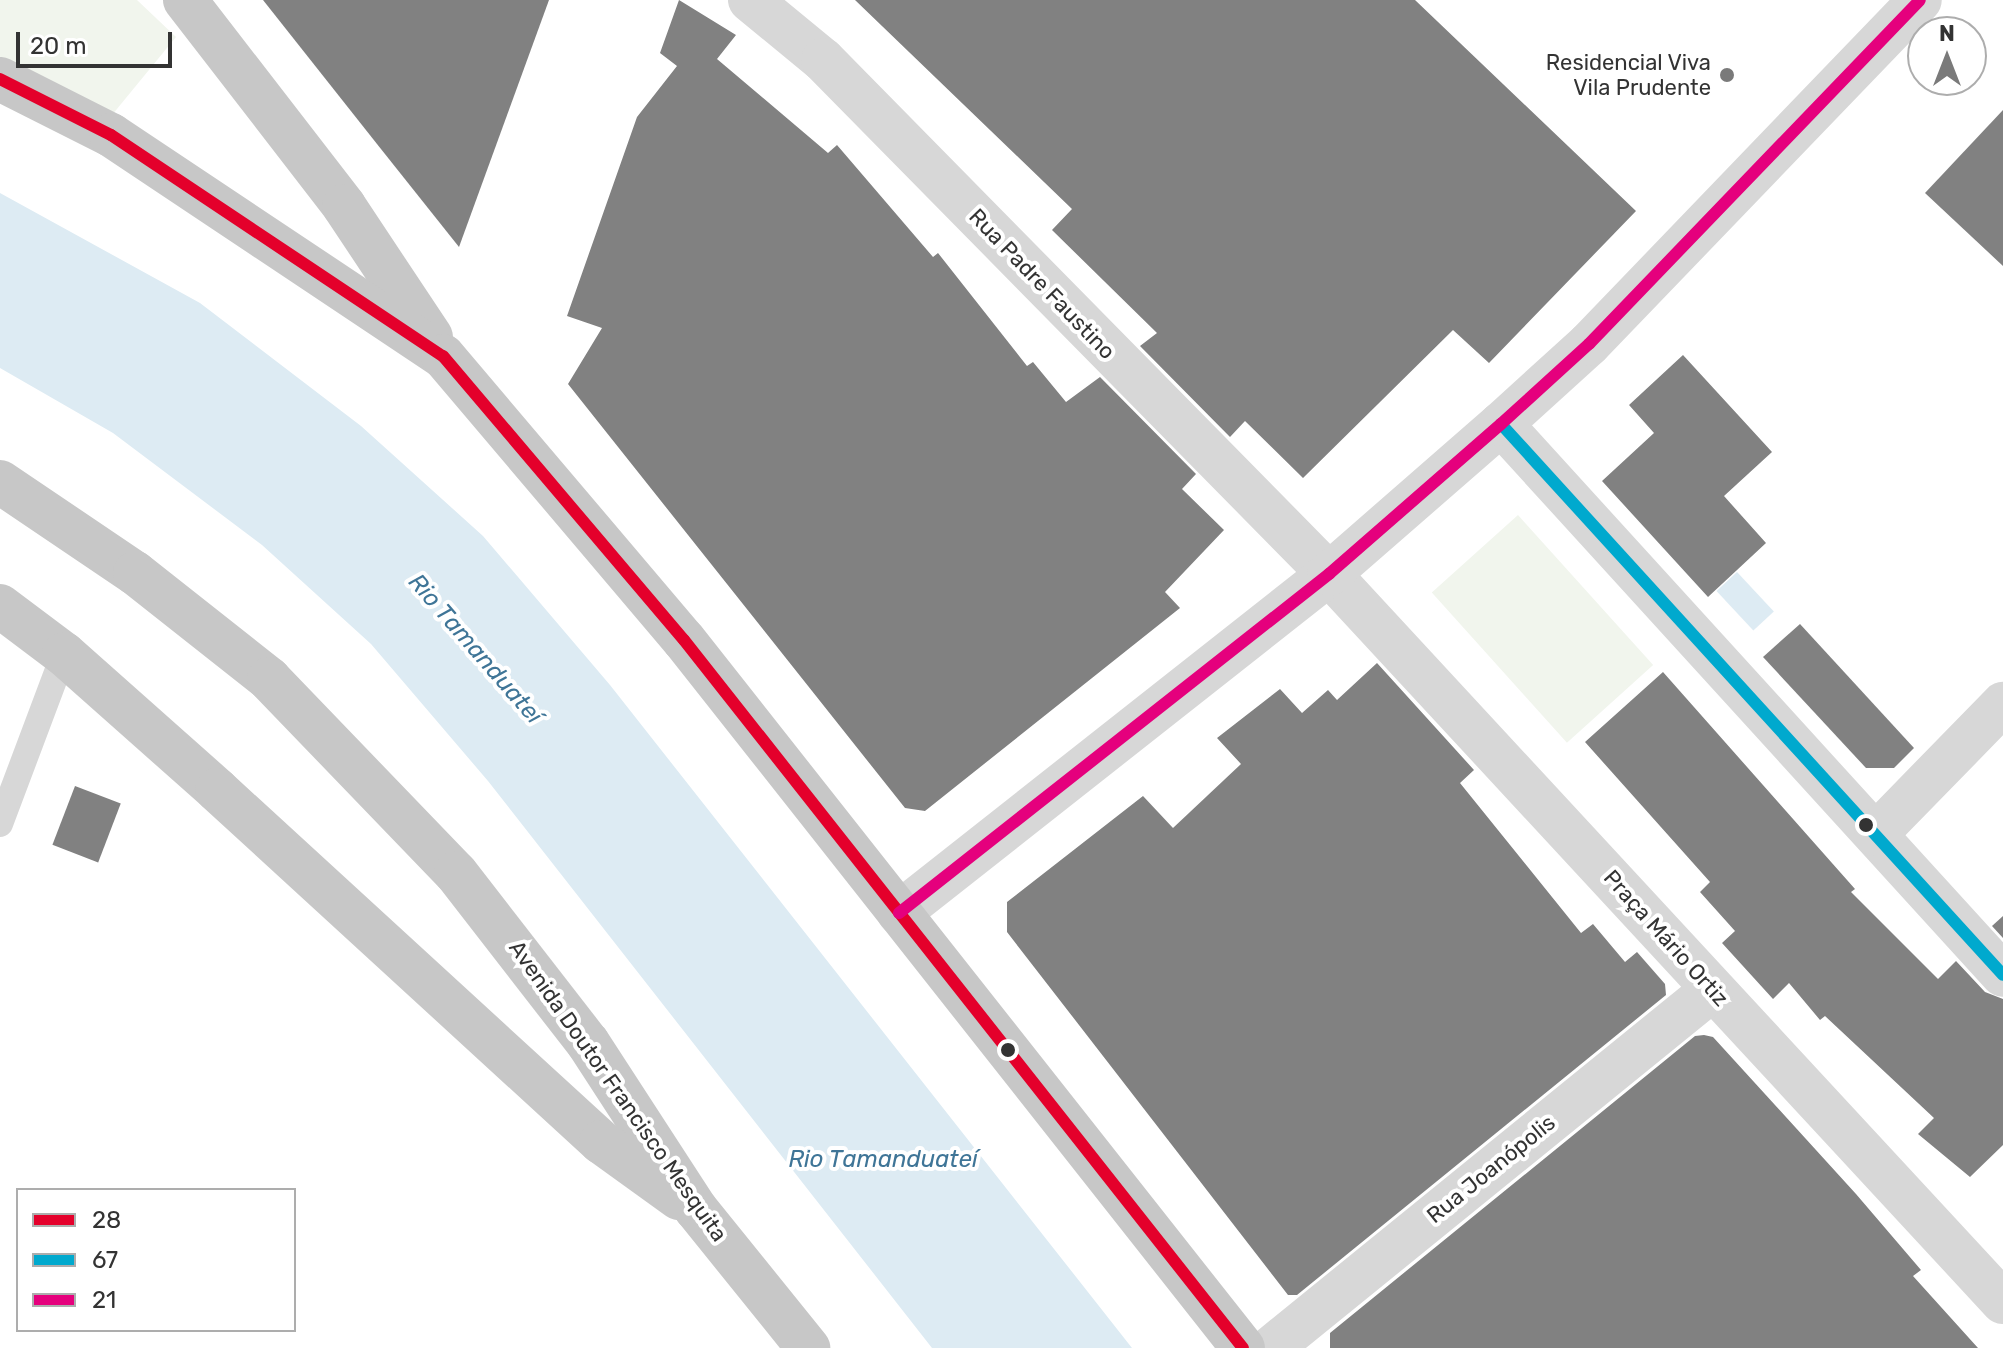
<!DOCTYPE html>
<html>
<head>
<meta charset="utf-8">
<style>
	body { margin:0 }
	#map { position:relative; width:2003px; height:1348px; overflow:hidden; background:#fff; font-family:Rubik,sans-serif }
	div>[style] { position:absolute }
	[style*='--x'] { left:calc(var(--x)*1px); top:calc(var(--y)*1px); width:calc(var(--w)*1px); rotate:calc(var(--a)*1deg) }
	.green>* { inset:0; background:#f1f5ed; transform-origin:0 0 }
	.water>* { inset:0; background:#ddebf3; transform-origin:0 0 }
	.building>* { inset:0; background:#818181; transform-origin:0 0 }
	.service>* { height:26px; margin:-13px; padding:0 13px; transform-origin:13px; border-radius:13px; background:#d7d7d7 }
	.minor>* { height:44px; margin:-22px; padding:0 22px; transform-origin:22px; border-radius:22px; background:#d7d7d7 }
	.trunk>* { height:44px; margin:-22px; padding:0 22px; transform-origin:22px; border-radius:22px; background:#c7c7c7 }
	.bus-1>* { height:12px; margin:-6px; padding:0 6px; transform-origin:6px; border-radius:6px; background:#e4002b }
	.bus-2>* { height:12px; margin:-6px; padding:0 6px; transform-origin:6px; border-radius:6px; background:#00a9ce }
	.bus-3>* { height:12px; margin:-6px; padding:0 6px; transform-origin:6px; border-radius:6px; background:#e5007d }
	.dots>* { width:22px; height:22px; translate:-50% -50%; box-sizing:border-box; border:4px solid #fff; border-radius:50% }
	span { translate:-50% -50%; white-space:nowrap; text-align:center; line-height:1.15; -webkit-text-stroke:8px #fff; paint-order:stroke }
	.poi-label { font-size:22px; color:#333 }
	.right { translate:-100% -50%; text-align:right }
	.street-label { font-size:22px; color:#333 }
	.water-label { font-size:24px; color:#3f7597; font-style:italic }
	.legend { position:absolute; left:16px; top:1188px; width:280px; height:144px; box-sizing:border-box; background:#fff; border:2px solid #adadad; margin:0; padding:10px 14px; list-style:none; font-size:24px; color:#333 }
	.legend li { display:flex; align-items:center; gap:16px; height:40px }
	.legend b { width:40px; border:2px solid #adadad }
	.north { position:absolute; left:1907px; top:16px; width:80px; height:80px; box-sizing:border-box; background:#fff; border:2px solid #adadad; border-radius:50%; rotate:0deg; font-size:22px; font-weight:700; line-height:32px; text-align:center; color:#333 }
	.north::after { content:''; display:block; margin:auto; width:28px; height:36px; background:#7a7a7a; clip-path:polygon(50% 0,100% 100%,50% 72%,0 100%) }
	.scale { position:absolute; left:16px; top:32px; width:156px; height:36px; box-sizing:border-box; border:4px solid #333; border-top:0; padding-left:10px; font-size:24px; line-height:28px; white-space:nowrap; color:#333; -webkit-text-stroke:6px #fff; paint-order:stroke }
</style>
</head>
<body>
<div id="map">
	<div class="green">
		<i style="clip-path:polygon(0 0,137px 0,176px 37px,112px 115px,0 65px)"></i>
		<i style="left:1518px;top:515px;width:202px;height:116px;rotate:48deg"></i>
	</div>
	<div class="water">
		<i style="clip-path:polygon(0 193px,200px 303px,361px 426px,483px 536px,610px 685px,1132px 1348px,932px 1348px,488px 781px,371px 644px,262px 545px,113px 433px,0 368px)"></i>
		<i style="left:1737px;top:572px;width:54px;height:28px;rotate:47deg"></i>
	</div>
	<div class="building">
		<i style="clip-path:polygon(263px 0,549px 0,459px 247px,377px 144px)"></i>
		<i style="clip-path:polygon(679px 0,736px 35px,717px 59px,828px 153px,837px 145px,933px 257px,938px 253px,1027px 366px,1033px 362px,1066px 402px,1100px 377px,1196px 474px,1182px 489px,1224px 530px,1165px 592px,1180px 608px,925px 811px,905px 808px,568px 384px,602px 328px,567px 316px,637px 117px,677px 66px,660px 53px)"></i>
		<i style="clip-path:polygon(855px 0,1415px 0,1636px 211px,1489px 363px,1453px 330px,1303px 478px,1245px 421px,1230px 437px,1140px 346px,1157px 333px,1052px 230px,1072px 209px)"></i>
		<i style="clip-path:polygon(2003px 110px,2003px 266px,1925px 193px)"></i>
		<i style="clip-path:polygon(1683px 355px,1772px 452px,1724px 496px,1766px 543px,1708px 597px,1602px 481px,1654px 433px,1629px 405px)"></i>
		<i style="clip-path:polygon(1800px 624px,1914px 748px,1894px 768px,1866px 768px,1763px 657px)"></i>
		<i style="clip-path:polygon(1377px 663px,1474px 770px,1460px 783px,1581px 933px,1593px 924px,1625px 962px,1637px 952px,1665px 984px,1666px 995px,1297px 1295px,1288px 1295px,1007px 932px,1007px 902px,1143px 796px,1173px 828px,1241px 764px,1217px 738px,1280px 689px,1302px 713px,1328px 690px,1337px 700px)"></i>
		<i style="clip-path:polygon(1663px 672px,1855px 889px,1851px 892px,1938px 979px,1956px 961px,1985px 992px,2003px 999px,2003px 1145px,1970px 1177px,1918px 1134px,1934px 1118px,1825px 1016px,1820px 1020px,1789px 983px,1773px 999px,1722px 943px,1735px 931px,1700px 892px,1710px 882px,1585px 742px)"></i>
		<i style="left:75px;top:786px;width:49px;height:63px;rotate:21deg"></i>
		<i style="clip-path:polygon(2003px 916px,2003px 938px,1992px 926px)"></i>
		<i style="clip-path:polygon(1704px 1035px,1713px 1037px,1856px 1194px,1921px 1270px,1913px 1276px,1978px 1348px,1330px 1348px,1330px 1333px,1695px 1036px)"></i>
	</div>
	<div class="service">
		<i style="--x:0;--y:824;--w:182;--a:-69.4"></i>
	</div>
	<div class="minor">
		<i style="--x:750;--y:0;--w:94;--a:39.4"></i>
		<i style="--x:823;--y:60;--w:721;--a:45.45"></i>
		<i style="--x:1329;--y:574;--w:992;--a:47.21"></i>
		<i style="--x:1501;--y:424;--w:745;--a:47.66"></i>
		<i style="--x:1876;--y:834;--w:182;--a:-45.7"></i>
		<i style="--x:899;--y:913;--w:548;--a:-38.25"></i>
		<i style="--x:1329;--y:574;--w:228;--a:-41.1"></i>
		<i style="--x:1501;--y:424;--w:119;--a:-42.3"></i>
		<i style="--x:1589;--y:344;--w:477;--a:-46.1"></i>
		<i style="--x:1271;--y:1348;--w:568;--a:-39.07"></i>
	</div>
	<div class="trunk">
		<i style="--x:185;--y:0;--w:260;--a:52.3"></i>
		<i style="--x:344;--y:206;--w:157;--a:56.4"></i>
		<i style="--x:0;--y:79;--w:124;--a:26.8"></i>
		<i style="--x:111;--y:135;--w:399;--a:33.7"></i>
		<i style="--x:443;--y:356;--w:372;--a:49.7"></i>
		<i style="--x:684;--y:640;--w:902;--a:51.71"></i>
		<i style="--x:0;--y:482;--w:163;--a:34"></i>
		<i style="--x:135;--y:573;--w:171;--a:38.3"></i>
		<i style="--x:269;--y:679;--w:269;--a:46.1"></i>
		<i style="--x:456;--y:873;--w:215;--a:52.2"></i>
		<i style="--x:588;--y:1043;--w:198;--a:57"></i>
		<i style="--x:696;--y:1209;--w:179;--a:51.1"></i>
		<i style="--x:0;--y:606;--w:80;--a:36.9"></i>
		<i style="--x:64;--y:654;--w:205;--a:41.6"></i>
		<i style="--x:217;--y:790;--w:521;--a:42.51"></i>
		<i style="--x:601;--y:1142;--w:96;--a:35.7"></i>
	</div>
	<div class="bus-1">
		<i style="--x:0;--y:79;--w:124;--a:26.8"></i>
		<i style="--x:111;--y:135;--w:399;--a:33.7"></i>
		<i style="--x:443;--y:356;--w:372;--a:49.7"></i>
		<i style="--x:684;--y:640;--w:902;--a:51.71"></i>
	</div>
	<div class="bus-2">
		<i style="--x:1501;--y:424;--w:745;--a:47.66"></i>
	</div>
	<div class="bus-3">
		<i style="--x:899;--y:913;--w:548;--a:-38.25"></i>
		<i style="--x:1329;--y:574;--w:228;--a:-41.1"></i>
		<i style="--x:1501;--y:424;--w:119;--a:-42.3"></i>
		<i style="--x:1589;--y:344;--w:477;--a:-46.1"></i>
	</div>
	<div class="dots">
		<i style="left:1727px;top:75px;background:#7a7a7a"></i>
		<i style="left:1866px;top:825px;background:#333"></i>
		<i style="left:1008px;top:1050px;background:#333"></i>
	</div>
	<div class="poi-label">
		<span class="right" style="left:1711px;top:75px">Residencial Viva<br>Vila Prudente</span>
	</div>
	<div class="street-label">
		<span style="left:1042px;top:284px;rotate:46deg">Rua Padre Faustino</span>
		<span style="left:1666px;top:938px;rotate:48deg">Praça Mário Ortiz</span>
		<span style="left:618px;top:1091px;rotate:55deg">Avenida Doutor Francisco Mesquita</span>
		<span style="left:1491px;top:1169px;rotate:-39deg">Rua Joanópolis</span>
	</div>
	<div class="water-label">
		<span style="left:475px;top:649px;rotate:49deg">Rio Tamanduateí</span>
		<span style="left:883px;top:1160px">Rio Tamanduateí</span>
	</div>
	<ul class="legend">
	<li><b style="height:10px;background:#e4002b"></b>28</li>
	<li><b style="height:10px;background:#00a9ce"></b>67</li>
	<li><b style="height:10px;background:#e5007d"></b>21</li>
	</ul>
	<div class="north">N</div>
	<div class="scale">20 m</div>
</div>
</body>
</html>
